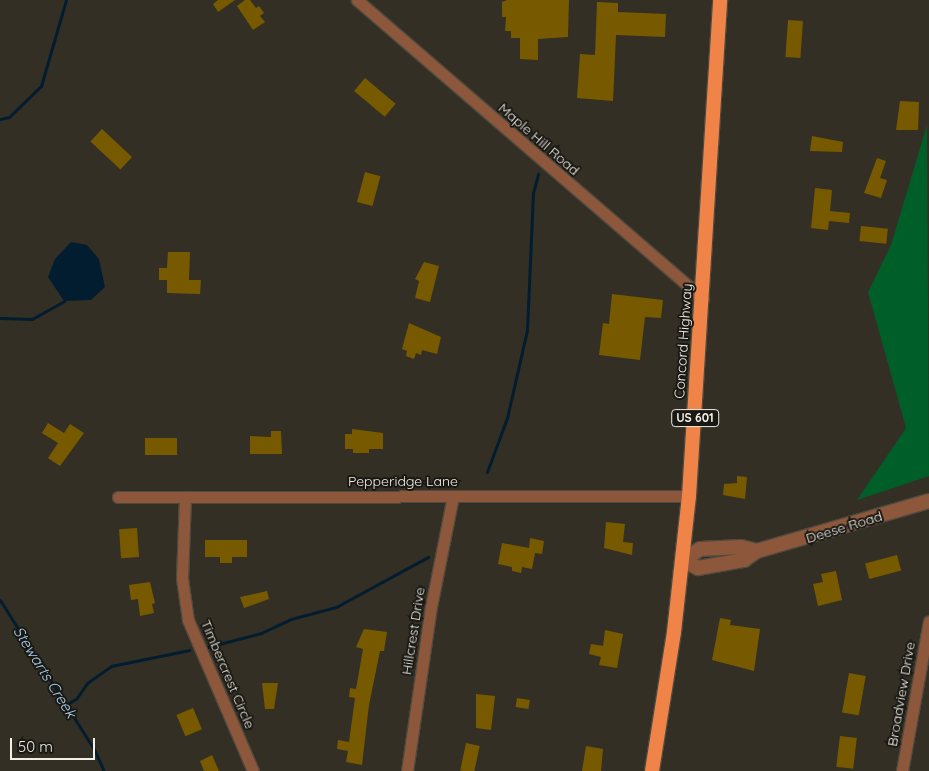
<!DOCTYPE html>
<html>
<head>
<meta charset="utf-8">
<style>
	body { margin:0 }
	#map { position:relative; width:929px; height:771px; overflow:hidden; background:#342f24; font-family:Quicksand,sans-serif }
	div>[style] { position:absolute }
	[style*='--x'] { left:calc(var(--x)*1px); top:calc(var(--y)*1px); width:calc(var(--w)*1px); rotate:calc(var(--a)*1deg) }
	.green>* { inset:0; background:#005e29 }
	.water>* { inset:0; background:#021d2f }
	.stream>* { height:3px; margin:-1.5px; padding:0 1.5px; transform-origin:1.5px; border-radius:1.5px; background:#021d2f }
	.building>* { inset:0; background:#775a00; transform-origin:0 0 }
	.roads { filter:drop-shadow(1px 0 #4f4a3f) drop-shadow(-1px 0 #4f4a3f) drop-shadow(0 1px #4f4a3f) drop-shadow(0 -1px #4f4a3f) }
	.minor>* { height:11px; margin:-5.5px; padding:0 5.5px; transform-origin:5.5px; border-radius:5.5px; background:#8d573b }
	.tertiary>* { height:14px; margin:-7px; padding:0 7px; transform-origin:7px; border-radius:7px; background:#8d573b }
	.trunk>* { height:14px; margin:-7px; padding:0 7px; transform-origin:7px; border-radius:7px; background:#f08448 }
	span { translate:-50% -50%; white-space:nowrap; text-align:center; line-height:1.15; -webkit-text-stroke:4px #1a1813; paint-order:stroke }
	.shield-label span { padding:1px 4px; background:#1a1813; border:1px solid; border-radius:4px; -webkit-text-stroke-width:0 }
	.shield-label { font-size:12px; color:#f2efe8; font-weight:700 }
	.street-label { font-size:14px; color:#f2efe8 }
	.water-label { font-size:15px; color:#a9d1f1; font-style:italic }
	.scale { position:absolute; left:10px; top:738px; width:85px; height:22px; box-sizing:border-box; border:2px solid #f2efe8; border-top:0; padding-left:6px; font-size:15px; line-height:18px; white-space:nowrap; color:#f2efe8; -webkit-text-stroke:4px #1a1813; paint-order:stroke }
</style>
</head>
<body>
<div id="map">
	<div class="green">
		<i style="clip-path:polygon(927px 125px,929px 476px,857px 500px,906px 428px,868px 292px,891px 245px)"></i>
	</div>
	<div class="water">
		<i style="clip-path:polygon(71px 242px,87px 245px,99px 259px,105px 287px,91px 300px,64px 301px,48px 277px,55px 259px)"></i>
	</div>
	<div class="stream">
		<i style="--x:0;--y:119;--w:9;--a:-13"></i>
		<i style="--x:9;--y:117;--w:45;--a:-44.1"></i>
		<i style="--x:41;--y:86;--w:90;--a:-73.8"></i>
		<i style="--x:0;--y:318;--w:32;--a:2"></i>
		<i style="--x:32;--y:319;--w:37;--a:-29"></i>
		<i style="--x:487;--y:472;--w:58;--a:-69.7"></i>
		<i style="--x:507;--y:418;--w:90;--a:-77.2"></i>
		<i style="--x:527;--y:330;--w:137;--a:-87.5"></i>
		<i style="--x:533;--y:193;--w:20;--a:-75"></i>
		<i style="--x:0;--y:600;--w:176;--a:57.8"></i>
		<i style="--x:94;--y:749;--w:24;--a:66"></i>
		<i style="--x:208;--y:647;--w:55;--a:-14.8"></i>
		<i style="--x:261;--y:633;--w:33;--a:-25"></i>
		<i style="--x:291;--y:619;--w:47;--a:-14.9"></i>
		<i style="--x:336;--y:607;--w:105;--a:-28.5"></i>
		<i style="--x:65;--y:705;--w:13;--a:-29"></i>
		<i style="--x:76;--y:699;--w:19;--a:-55"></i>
		<i style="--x:87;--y:683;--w:29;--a:-35"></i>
		<i style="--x:111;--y:666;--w:80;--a:-11.6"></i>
	</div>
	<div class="building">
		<i style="clip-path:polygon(218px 0,235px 0,218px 12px,213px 4px)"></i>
		<i style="clip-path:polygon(245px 0,250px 0,256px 8px,259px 6px,264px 13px,260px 16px,265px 22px,253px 30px,237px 6px)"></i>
		<i style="clip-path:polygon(507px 0,569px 0,568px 37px,538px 39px,538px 60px,520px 59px,520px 38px,511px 38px,511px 31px,505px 31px,506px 17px,502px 17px,502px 2px)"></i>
		<i style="clip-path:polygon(597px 2px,618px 3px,618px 12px,666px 14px,665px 37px,616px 35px,613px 101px,577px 98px,580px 54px,595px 55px)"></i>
		<i style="left:788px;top:20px;width:15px;height:37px;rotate:4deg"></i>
		<i style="left:365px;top:78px;width:40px;height:17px;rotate:40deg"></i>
		<i style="clip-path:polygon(900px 101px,919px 102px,918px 130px,896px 130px)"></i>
		<i style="left:102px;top:129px;width:41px;height:17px;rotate:43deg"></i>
		<i style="clip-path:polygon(812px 136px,843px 142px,842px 152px,810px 151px)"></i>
		<i style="clip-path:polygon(877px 158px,886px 161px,880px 178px,887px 180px,881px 198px,864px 193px)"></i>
		<i style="left:365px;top:172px;width:16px;height:31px;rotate:15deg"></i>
		<i style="clip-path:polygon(815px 188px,832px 190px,830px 211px,850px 213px,849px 223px,829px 221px,828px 230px,811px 228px)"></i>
		<i style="left:861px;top:226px;width:27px;height:15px;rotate:6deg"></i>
		<i style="clip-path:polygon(168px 252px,190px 252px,189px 280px,201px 280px,200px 294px,167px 293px,167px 280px,159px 280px,159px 268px,167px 268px)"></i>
		<i style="clip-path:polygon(424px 262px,439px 266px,430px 302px,415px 298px,419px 281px,415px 279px)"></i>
		<i style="clip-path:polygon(612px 294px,663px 300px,661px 318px,645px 317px,640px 360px,599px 355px,603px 323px,609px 324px)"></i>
		<i style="clip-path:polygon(409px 323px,441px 337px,437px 354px,422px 350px,421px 355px,416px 353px,414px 359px,406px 356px,407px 351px,402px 349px)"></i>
		<i style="clip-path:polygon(48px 423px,64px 433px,70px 424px,84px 433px,60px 466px,48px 458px,58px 443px,42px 433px)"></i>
		<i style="clip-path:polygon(352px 429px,383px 433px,383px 449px,369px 449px,369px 453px,353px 453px,353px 449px,345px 449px,345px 434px,352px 434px)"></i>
		<i style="clip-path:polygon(271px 431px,281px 431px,282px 454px,250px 454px,250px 436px,271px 437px)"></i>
		<i style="left:145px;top:438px;width:32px;height:17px"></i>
		<i style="clip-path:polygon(737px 476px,747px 477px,745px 499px,723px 495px,724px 484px,737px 483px)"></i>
		<i style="clip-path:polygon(606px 522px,625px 524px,623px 542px,633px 543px,632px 555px,604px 548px)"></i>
		<i style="left:137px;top:528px;width:29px;height:18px;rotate:86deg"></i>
		<i style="clip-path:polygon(530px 538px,544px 541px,542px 554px,535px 553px,532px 569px,522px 567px,521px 573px,512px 571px,512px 567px,498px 564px,502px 543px,529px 548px)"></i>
		<i style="clip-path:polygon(205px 540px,247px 540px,247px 557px,232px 557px,232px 563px,220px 563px,220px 557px,205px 557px)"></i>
		<i style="left:897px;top:555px;width:16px;height:33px;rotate:75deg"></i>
		<i style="clip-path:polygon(836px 571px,842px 600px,818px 606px,813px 584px,823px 582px,821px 574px)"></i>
		<i style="clip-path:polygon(150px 582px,155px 603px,152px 604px,154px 613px,140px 616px,138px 599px,131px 600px,129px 585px)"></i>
		<i style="clip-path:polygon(267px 591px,269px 599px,244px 608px,240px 597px)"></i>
		<i style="clip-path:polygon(720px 618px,731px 620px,730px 625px,760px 629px,754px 671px,712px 660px)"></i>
		<i style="clip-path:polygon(364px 629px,387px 632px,384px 651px,380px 651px,369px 705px,362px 765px,346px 762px,348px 751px,337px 749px,338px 740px,349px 742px,355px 698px,349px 697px,350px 688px,356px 689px,363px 649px,356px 647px)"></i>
		<i style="clip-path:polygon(605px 630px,623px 634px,617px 668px,599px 665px,601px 657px,589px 654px,591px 644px,603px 646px)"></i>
		<i style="left:849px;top:673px;width:17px;height:40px;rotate:10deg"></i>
		<i style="clip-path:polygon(262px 683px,278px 683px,274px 709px,265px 709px)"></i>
		<i style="clip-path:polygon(476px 694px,495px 696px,491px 730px,476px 728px)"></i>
		<i style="left:517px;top:698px;width:13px;height:9px;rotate:9deg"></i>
		<i style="left:193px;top:708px;width:23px;height:18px;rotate:67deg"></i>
		<i style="left:840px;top:736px;width:17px;height:31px;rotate:7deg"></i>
		<i style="left:466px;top:743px;width:14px;height:28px;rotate:12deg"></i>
		<i style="clip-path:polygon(586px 746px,603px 749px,601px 771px,582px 771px)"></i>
		<i style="clip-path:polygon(212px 755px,219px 771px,204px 771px,200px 761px)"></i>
	</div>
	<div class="roads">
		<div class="minor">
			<i style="--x:357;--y:0;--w:457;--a:40.8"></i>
			<i style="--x:118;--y:497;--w:571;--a:-0.1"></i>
			<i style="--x:185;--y:497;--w:81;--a:92.1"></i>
			<i style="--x:182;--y:578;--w:42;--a:81.9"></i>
			<i style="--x:188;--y:620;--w:164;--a:66.7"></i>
			<i style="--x:407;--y:771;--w:166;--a:-81.7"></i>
			<i style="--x:431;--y:607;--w:113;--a:-78.8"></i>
			<i style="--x:902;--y:771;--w:152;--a:-79.8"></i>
		</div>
		<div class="tertiary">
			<i style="--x:757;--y:551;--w:16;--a:-166"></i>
			<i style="--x:741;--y:547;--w:41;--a:177.2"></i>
			<i style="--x:700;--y:549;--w:21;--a:145"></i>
			<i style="--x:683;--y:561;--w:17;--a:25"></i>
			<i style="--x:698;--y:568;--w:47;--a:-9.9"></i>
			<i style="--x:744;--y:560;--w:16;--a:-35"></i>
			<i style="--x:757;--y:551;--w:179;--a:-16.2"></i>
		</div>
		<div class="trunk">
			<i style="--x:652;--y:771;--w:141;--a:-81"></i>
			<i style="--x:674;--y:632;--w:137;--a:-83.7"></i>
			<i style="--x:689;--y:496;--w:497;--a:-86.4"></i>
		</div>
	</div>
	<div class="shield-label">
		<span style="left:695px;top:418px">US 601</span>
	</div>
	<div class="street-label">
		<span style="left:539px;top:139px;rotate:41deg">Maple Hill Road</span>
		<span style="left:683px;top:341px;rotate:-86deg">Concord Highway</span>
		<span style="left:403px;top:481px">Pepperidge Lane</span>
		<span style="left:844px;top:527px;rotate:-17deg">Deese Road</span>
		<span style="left:413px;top:631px;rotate:-81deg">Hillcrest Drive</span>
		<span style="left:228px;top:674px;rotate:67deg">Timbercrest Circle</span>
		<span style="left:901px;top:694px;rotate:-80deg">Broadview Drive</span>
	</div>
	<div class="water-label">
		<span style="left:45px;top:672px;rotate:58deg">Stewarts Creek</span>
	</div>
	<div class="scale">50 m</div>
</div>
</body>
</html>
